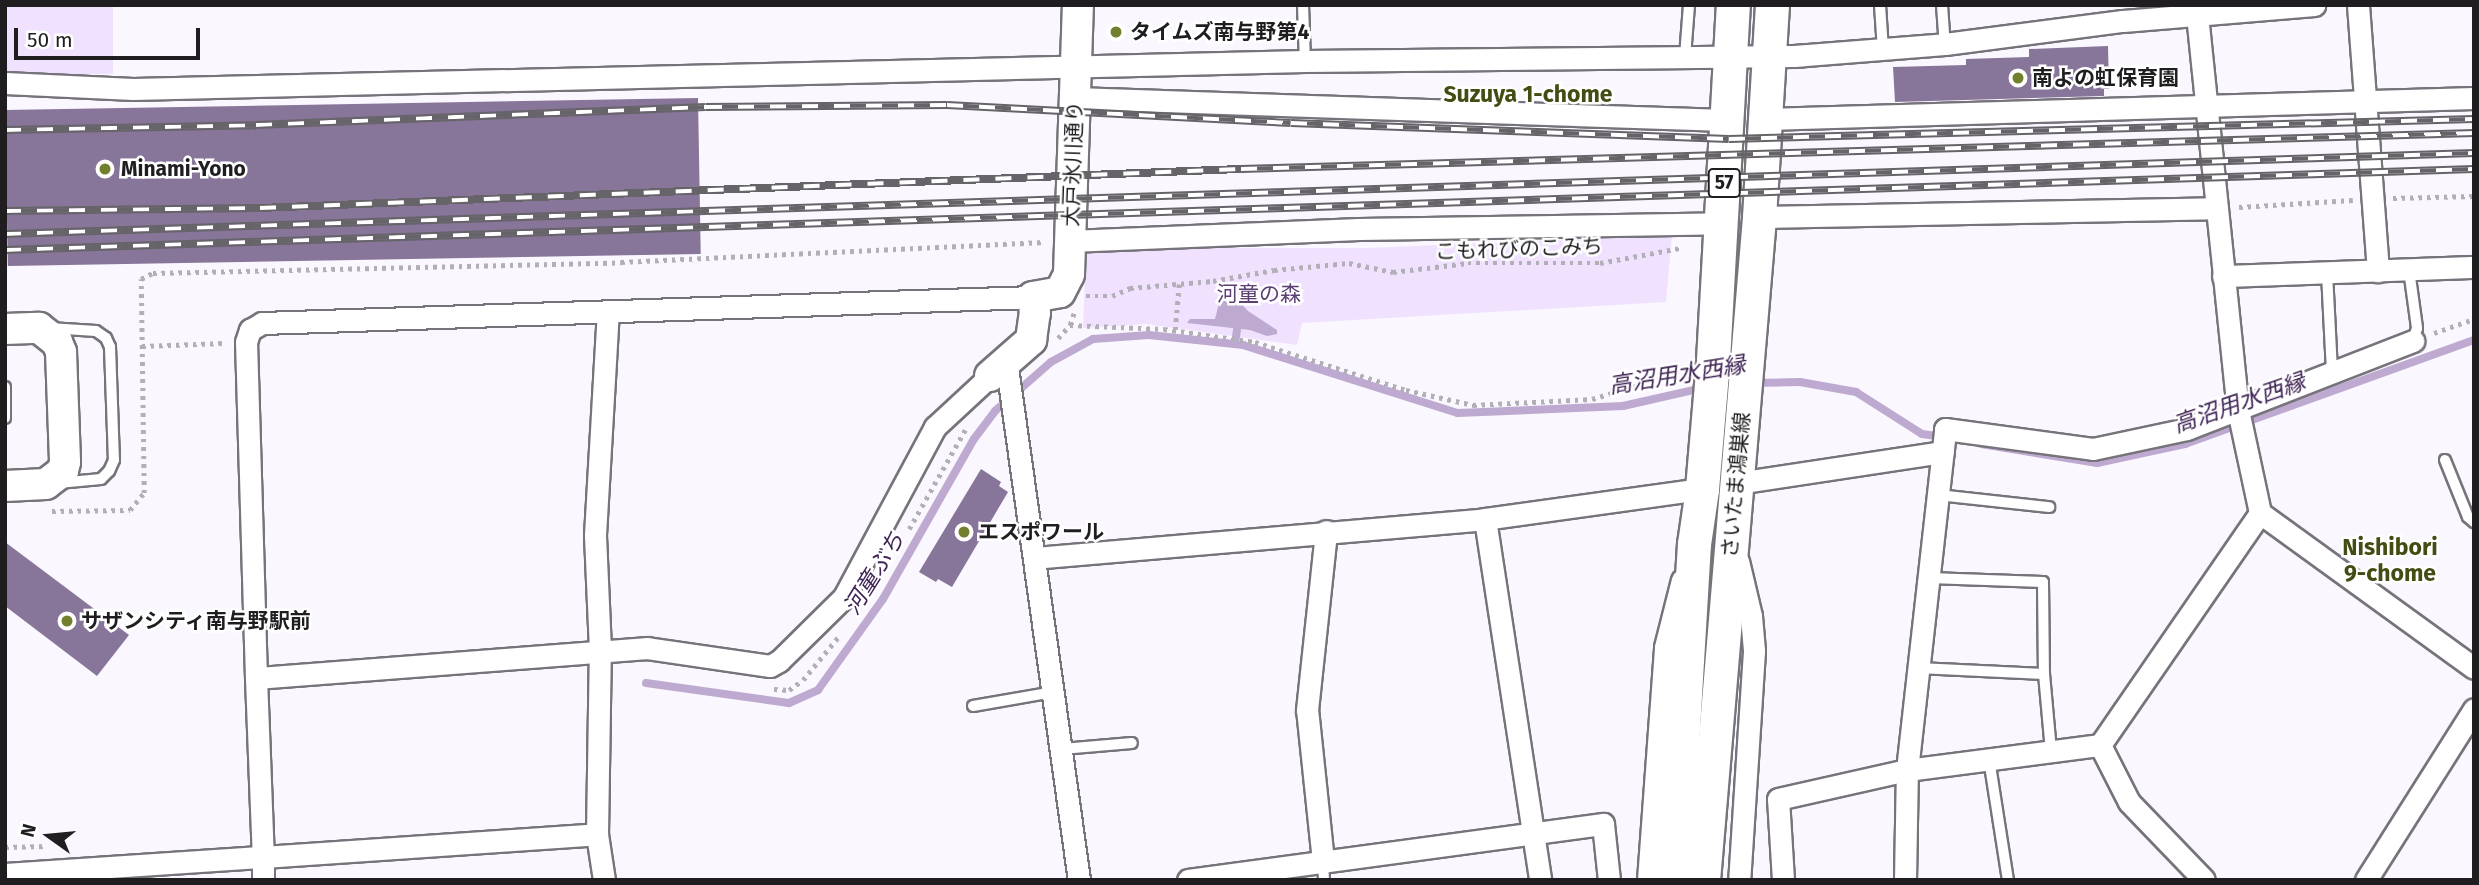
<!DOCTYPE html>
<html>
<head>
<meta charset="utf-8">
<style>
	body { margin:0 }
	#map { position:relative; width:2479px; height:885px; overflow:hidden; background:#faf7ff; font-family:"Fira Sans","Noto Sans JP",sans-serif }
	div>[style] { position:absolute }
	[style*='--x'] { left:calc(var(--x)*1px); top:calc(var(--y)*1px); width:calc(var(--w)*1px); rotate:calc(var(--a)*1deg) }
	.green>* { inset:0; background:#f0e2ff; transform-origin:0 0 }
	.water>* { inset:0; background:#beaad1 }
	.stream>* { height:8px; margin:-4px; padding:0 4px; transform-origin:4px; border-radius:4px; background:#beaad1 }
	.building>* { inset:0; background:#88759a; transform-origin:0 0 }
	.path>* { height:4.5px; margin-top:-2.25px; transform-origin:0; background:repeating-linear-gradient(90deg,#b2afb6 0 3.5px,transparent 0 8.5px) }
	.roads { filter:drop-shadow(2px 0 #77737a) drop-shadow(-2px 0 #77737a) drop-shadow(0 2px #77737a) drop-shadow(0 -2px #77737a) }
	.lane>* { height:10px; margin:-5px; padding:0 5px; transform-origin:5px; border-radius:5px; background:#fff }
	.street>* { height:21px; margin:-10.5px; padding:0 10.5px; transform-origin:10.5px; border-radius:10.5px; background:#fff }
	.secondary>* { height:30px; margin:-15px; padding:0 15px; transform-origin:15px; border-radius:15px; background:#fff }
	.primary>* { height:33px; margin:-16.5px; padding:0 16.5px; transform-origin:16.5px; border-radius:16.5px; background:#fff }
	.rail>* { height:8px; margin-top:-4px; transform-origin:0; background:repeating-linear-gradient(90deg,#fff 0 16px,#666468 0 32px); box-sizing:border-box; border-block:2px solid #666468 }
	.dots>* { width:19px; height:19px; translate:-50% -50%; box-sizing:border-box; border:4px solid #fff; border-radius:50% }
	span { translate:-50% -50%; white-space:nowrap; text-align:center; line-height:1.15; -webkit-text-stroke:5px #fff; paint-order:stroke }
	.shield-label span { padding:2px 5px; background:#fff; border:2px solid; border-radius:5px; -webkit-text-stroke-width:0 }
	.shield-label { font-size:19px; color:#1f1d20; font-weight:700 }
	.poi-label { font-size:21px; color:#1f1d20; font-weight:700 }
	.left { translate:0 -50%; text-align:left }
	.street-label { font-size:21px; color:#1f1d20 }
	.park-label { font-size:21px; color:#5c4073 }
	.neighbourhood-label { font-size:23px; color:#434d13; font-weight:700 }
	.water-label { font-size:23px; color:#3e2354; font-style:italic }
	.frame { position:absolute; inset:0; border:7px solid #1f1d20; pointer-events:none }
	.north { position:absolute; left:14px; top:801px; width:70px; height:70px; -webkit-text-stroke:5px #fff; paint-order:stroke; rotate:285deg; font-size:19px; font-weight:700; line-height:28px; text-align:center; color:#1f1d20 }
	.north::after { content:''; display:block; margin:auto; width:24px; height:32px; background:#1f1d20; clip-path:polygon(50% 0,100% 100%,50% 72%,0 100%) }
	.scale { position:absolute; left:14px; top:28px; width:186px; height:32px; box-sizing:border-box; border:4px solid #1f1d20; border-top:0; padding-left:9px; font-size:21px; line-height:24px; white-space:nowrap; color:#1f1d20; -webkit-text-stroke:5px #fff; paint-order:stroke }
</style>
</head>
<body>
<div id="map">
	<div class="green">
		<i style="left:5px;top:5px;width:108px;height:69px"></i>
		<i style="clip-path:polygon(1672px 235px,1666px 302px,1302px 323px,1297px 345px,1146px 324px,1083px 328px,1086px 248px,1367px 248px)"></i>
	</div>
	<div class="water">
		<i style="clip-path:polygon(1225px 295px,1236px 298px,1248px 311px,1277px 330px,1277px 334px,1267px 336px,1250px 330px,1187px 323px,1190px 319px,1215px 319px,1220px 299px)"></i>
	</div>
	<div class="stream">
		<i style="--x:1235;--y:344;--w:14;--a:-82"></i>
		<i style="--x:1753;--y:383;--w:47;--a:-1.2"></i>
		<i style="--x:1800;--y:382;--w:57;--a:10.1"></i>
		<i style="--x:1856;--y:392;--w:78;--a:32.5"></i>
		<i style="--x:1922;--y:434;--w:22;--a:8"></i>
		<i style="--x:1981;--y:444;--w:118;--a:9.3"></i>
		<i style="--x:2097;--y:463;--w:90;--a:-12.2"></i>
		<i style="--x:2185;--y:444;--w:307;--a:-19.8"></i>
		<i style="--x:646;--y:683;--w:144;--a:8"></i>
		<i style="--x:789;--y:703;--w:32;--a:-24"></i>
		<i style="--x:818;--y:690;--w:112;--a:-54.5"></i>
		<i style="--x:883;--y:599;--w:184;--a:-60.4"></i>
		<i style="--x:974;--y:439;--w:35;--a:-53"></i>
		<i style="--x:995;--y:411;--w:74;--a:-41.2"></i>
		<i style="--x:1051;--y:362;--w:48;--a:-28.7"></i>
		<i style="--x:1093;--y:339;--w:56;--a:-4.1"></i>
		<i style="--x:1149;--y:335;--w:95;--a:6.1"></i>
		<i style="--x:1243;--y:345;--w:225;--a:17.6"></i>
		<i style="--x:1458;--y:413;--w:165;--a:-2.4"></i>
		<i style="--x:1623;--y:406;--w:81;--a:-12.8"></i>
	</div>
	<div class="building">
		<i style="clip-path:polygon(2108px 46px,2109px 89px,2104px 89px,2104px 96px,1895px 102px,1893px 67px,1966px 65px,1966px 59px,2029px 57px,2029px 49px)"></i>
		<i style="left:698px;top:98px;width:156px;height:693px;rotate:89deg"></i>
		<i style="clip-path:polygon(981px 469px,1001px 482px,999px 486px,1008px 492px,952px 587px,938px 579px,936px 582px,919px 572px)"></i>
		<i style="clip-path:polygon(5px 542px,129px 635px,97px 676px,5px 606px)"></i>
	</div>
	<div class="path">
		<i style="--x:2393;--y:198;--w:81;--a:-1.4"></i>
		<i style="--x:2239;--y:207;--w:114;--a:-3.5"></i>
		<i style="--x:1086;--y:296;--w:26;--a:0"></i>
		<i style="--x:1112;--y:296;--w:20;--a:-24"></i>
		<i style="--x:1130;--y:288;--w:83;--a:-4.8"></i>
		<i style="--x:1213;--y:281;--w:62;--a:-10.2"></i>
		<i style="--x:1274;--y:270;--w:75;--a:-5.3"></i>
		<i style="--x:1349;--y:263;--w:45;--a:11.6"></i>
		<i style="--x:1393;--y:272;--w:76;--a:-6.8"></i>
		<i style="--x:1468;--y:263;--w:132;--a:0"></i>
		<i style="--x:1600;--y:263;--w:81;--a:-10.6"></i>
		<i style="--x:1070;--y:325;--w:94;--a:2.4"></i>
		<i style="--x:1164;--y:329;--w:92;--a:8.1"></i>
		<i style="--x:1255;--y:342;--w:158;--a:17.6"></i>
		<i style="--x:1406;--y:390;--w:69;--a:12.6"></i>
		<i style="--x:1473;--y:405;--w:119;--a:-2.9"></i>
		<i style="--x:1592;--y:399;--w:95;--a:-16.5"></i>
		<i style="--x:1175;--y:330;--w:46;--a:-85"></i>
		<i style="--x:2434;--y:333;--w:42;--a:-19.3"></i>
		<i style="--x:1058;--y:338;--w:18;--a:-47"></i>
		<i style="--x:1070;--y:325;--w:13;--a:-72"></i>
		<i style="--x:142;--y:346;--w:83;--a:-2.1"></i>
		<i style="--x:52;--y:511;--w:78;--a:-0.7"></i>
		<i style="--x:130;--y:510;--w:22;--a:-51"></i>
		<i style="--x:144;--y:493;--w:214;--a:-90.8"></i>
		<i style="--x:141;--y:279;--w:13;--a:-27"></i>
		<i style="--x:153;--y:273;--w:468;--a:-1.3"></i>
		<i style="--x:621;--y:262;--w:424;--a:-2.7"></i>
		<i style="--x:909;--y:529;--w:114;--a:-60.5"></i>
		<i style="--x:774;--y:689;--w:15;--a:4"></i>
		<i style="--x:789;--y:690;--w:17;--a:-36"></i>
		<i style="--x:803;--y:680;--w:57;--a:-50.7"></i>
		<i style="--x:5;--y:847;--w:41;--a:-1.4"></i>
	</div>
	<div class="roads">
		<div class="lane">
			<i style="--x:1303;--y:5;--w:56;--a:88"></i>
			<i style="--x:1880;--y:5;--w:45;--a:86.2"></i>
			<i style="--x:1942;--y:5;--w:39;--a:86"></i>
			<i style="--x:1685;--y:57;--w:52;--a:-85.6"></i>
			<i style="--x:2409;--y:270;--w:59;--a:82.1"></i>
			<i style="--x:2417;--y:328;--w:14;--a:107"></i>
			<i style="--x:2327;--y:273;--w:100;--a:87.1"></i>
			<i style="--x:49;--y:328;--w:47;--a:3.7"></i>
			<i style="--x:96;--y:331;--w:12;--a:35"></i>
			<i style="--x:106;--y:338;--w:10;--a:66"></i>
			<i style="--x:110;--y:347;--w:113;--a:88"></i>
			<i style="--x:114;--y:460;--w:12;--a:114"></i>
			<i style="--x:109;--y:471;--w:11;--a:135"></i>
			<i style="--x:101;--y:479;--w:43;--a:174.7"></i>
			<i style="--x:5;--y:387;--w:31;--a:90"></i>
			<i style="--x:2445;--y:460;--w:61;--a:68"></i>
			<i style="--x:2468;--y:517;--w:8;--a:40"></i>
			<i style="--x:1938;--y:495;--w:112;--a:6.2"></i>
			<i style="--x:1929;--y:578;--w:114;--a:2"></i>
			<i style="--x:2043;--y:582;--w:92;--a:89.4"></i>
			<i style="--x:2044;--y:674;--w:77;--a:84.8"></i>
			<i style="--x:1918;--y:668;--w:126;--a:2.7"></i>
			<i style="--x:973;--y:706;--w:81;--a:-9.9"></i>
			<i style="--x:1062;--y:749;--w:70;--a:-4.9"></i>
			<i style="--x:1989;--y:759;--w:122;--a:81.1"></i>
			<i style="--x:1323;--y:861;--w:19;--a:87"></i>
		</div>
		<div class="street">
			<i style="--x:2196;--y:5;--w:407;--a:84.1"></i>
			<i style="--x:2238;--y:410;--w:105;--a:77.9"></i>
			<i style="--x:2260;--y:513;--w:264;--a:35.9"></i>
			<i style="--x:2358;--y:5;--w:267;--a:85.7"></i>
			<i style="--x:5;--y:83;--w:128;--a:2.7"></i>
			<i style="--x:133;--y:89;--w:1172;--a:-1.37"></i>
			<i style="--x:1305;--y:61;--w:489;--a:-0.6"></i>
			<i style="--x:1794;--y:56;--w:151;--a:-4.5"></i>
			<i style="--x:1945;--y:44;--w:179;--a:-7.4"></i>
			<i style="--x:2123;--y:21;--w:192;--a:-4.8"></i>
			<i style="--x:1075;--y:98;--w:651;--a:1.94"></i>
			<i style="--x:1766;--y:119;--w:708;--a:-1.7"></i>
			<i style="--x:1759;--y:217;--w:458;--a:-1.1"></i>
			<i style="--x:1070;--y:241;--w:289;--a:-2.4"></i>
			<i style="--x:1359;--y:229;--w:364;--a:-0.9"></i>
			<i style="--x:2223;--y:276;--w:251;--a:-2.1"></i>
			<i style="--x:1006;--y:360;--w:525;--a:82.01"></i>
			<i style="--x:990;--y:376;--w:75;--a:137.2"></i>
			<i style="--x:935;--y:427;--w:193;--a:118.2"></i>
			<i style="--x:844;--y:597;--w:91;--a:135.4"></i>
			<i style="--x:779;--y:661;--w:10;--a:151"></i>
			<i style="--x:770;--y:666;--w:124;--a:-171.7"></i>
			<i style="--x:647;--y:648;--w:392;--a:175.6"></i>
			<i style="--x:256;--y:678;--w:336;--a:-91.7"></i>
			<i style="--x:246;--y:342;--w:13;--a:-72"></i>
			<i style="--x:250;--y:330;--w:14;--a:-30"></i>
			<i style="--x:262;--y:323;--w:771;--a:-1.93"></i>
			<i style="--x:1737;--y:483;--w:208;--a:-8.6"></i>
			<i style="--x:1485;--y:519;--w:365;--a:81.3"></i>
			<i style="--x:1034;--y:558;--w:453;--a:-4.9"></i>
			<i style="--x:1485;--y:519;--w:219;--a:-7.9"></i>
			<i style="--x:1738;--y:561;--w:57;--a:76.7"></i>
			<i style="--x:1751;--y:616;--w:35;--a:85"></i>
			<i style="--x:1754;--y:651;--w:229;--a:93.7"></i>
			<i style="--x:256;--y:678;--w:179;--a:87.8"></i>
			<i style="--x:263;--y:857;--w:335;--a:-3.9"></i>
			<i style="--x:2100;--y:745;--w:64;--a:63"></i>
			<i style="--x:2129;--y:802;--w:108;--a:46.1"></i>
			<i style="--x:1323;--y:861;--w:152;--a:-96"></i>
			<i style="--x:1307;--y:710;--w:180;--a:-83.9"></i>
			<i style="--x:5;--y:874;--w:259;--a:-3.8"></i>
			<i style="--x:263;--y:857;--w:23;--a:90"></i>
			<i style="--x:604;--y:880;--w:47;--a:-98.7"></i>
			<i style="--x:597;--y:834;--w:184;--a:-89.1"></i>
			<i style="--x:600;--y:650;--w:115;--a:-92.5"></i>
			<i style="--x:595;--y:535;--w:223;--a:-86.7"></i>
			<i style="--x:1188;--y:880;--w:419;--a:-7.7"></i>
			<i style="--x:1603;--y:824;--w:56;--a:83.9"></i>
			<i style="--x:1648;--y:880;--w:234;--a:-85.8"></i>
			<i style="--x:1665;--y:647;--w:69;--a:-75.8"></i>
			<i style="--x:1783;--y:880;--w:81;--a:-93.5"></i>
			<i style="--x:1778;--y:799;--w:132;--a:-12.7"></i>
			<i style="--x:1907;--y:770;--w:195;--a:-7.4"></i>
			<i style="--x:2100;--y:745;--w:282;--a:-55.4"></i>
			<i style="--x:1905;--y:880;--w:110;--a:-89"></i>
			<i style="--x:1907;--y:770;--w:343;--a:-83.6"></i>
			<i style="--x:1945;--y:429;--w:149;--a:7.7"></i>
			<i style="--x:2093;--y:449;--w:96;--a:-12"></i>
			<i style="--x:2187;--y:429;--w:243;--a:-21.3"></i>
			<i style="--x:2366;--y:880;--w:202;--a:-57.7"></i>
		</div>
		<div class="secondary">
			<i style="--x:5;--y:329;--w:34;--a:-2"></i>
			<i style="--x:39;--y:328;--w:23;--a:38"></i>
			<i style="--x:57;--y:342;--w:11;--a:68"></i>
			<i style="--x:61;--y:352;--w:110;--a:87.9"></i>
			<i style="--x:65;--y:462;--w:9;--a:103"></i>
			<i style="--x:63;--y:471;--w:21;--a:143"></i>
			<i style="--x:46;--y:484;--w:41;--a:177.2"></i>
			<i style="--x:990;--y:376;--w:55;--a:-41.3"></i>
			<i style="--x:1031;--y:340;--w:27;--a:-82"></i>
			<i style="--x:1035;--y:313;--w:16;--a:-97"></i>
			<i style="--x:1033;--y:297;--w:27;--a:-10"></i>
			<i style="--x:1060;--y:292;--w:20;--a:-63"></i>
			<i style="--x:1069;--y:274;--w:269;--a:-88.1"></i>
		</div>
		<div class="primary">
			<i style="--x:1674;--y:880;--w:337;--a:-86.6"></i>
			<i style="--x:1694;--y:544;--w:56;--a:-81.7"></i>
			<i style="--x:1702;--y:489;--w:129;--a:-85.1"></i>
			<i style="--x:1713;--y:360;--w:356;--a:-86.8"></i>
			<i style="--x:1703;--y:880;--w:665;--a:-85.17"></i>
			<i style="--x:1759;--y:217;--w:212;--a:-86.5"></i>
		</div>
	</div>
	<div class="rail">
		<i style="--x:5;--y:130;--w:251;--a:-1.1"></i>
		<i style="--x:256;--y:125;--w:450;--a:-2.3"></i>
		<i style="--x:706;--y:107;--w:241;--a:-0.5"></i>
		<i style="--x:947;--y:105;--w:344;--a:3"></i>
		<i style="--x:1291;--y:123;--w:438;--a:2.1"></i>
		<i style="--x:1729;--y:139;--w:745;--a:-1.54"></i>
		<i style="--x:5;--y:211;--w:255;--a:-0.7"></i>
		<i style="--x:260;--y:208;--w:982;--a:-2.28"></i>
		<i style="--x:1241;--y:169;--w:1234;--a:-1.67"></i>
		<i style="--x:5;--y:234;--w:2470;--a:-1.88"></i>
		<i style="--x:5;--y:250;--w:2470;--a:-1.88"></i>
	</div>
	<div class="dots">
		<i style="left:1116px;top:32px;background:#72802e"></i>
		<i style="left:2018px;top:78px;background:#72802e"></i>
		<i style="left:105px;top:169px;background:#72802e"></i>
		<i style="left:964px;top:532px;background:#72802e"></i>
		<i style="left:67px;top:621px;background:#72802e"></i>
	</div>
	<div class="shield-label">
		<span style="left:1724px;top:183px">57</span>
	</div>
	<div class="poi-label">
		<span class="left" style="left:1130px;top:32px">タイムズ南与野第4</span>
		<span class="left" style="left:2032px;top:78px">南よの虹保育園</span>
		<span class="left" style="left:121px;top:169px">Minami-Yono</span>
		<span class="left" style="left:978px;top:532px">エスポワール</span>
		<span class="left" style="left:81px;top:621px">サザンシティ南与野駅前</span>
	</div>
	<div class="street-label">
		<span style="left:1073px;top:164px;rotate:-88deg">大戸氷川通り</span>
		<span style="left:1519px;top:249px;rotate:-2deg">こもれびのこみち</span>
		<span style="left:1736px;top:485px;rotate:-85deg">さいたま鴻巣線</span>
	</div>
	<div class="park-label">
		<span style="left:1259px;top:294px">河童の森</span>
	</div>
	<div class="neighbourhood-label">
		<span style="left:1528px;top:94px">Suzuya 1-chome</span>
		<span style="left:2390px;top:560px">Nishibori<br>9-chome</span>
	</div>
	<div class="water-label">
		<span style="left:1677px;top:375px;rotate:-9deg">高沼用水西縁</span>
		<span style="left:2239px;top:403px;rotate:-19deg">高沼用水西縁</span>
		<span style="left:874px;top:573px;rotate:-58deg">河童ぶち</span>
	</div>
	<div class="frame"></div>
	<div class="north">N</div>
	<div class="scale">50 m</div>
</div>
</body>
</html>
